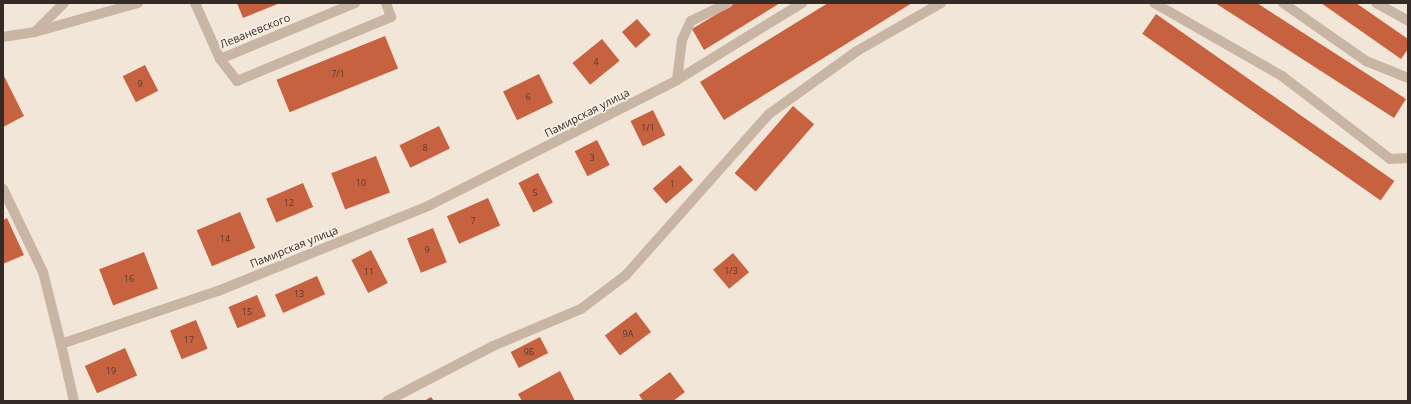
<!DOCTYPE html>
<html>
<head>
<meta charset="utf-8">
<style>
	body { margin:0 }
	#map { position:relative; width:1411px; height:404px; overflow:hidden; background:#f1e6d8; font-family:"Open Sans",sans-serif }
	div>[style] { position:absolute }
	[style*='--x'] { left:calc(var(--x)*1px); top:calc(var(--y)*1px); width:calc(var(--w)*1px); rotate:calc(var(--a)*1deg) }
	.building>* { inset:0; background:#c76241; transform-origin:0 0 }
	.lane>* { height:10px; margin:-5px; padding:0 5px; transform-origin:5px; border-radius:5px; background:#c9b5a4 }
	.street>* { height:10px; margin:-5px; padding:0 5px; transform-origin:5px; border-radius:5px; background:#c9b5a4 }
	span { translate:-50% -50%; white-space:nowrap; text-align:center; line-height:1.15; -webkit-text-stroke:3px #f9f0e5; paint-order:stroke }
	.number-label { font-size:9px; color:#5a392d }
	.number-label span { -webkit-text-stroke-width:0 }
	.street-label { font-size:11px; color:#352b26 }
	.frame { position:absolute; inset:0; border:4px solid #352b26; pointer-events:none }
</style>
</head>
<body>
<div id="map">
	<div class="building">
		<i style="clip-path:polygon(237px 3px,280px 3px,243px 18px)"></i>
		<i style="clip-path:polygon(735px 3px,780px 3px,704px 50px,692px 29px)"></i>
		<i style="clip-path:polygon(828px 3px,912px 3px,724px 120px,700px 82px)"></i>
		<i style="clip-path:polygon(1215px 3px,1257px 3px,1406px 99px,1394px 118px)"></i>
		<i style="clip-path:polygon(1321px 3px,1356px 3px,1408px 39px,1408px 49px,1401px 59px)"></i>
		<i style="left:1156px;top:14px;width:291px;height:24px;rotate:35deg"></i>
		<i style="left:637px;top:19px;width:21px;height:20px;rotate:49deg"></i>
		<i style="left:385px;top:36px;width:35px;height:117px;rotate:68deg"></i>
		<i style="left:602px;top:39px;width:28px;height:38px;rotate:51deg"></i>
		<i style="left:145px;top:65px;width:29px;height:25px;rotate:63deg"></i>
		<i style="clip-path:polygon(3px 74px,24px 116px,3px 127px)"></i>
		<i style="left:539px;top:74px;width:32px;height:40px;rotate:64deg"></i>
		<i style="left:793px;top:106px;width:28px;height:89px;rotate:41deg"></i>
		<i style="left:653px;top:110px;width:28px;height:25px;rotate:64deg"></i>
		<i style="left:439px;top:126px;width:25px;height:44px;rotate:64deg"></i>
		<i style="left:597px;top:140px;width:28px;height:25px;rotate:63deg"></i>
		<i style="left:376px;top:156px;width:39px;height:48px;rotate:69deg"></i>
		<i style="left:680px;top:165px;width:20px;height:36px;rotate:49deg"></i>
		<i style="left:538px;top:173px;width:33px;height:22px;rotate:63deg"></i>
		<i style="left:303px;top:183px;width:26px;height:40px;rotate:67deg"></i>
		<i style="left:488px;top:198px;width:30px;height:45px;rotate:66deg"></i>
		<i style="left:240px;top:212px;width:39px;height:47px;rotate:67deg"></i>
		<i style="clip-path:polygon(7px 218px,24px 255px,3px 264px,3px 220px)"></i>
		<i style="left:433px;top:228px;width:37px;height:28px;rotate:68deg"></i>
		<i style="left:371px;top:250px;width:37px;height:22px;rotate:63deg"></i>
		<i style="left:144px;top:252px;width:39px;height:48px;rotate:69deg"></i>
		<i style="left:733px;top:253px;width:25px;height:26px;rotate:50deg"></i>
		<i style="left:317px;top:276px;width:20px;height:46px;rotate:66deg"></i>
		<i style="left:257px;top:295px;width:23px;height:31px;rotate:67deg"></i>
		<i style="left:636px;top:312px;width:25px;height:39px;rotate:53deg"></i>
		<i style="left:196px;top:320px;width:31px;height:28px;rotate:68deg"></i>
		<i style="left:540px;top:337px;width:18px;height:33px;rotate:63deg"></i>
		<i style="left:125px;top:348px;width:30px;height:44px;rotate:66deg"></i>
		<i style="clip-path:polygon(560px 371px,575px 401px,522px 401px,518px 394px)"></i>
		<i style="clip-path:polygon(670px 372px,685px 392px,673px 401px,643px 401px,639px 395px)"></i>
		<i style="clip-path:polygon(431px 397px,434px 401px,424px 401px)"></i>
	</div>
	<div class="lane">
		<i style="--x:1154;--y:3;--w:147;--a:29.7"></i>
		<i style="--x:1282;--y:76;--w:136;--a:37.5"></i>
		<i style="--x:1390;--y:159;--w:18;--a:-3"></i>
		<i style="--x:1283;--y:3;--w:101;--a:34.9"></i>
		<i style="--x:1366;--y:61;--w:45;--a:22"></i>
		<i style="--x:1376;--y:3;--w:37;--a:29"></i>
		<i style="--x:35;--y:32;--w:41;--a:-45"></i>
		<i style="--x:220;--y:59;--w:28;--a:52"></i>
		<i style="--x:237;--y:81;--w:167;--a:-22.6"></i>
		<i style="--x:391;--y:17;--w:15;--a:-110"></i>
		<i style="--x:677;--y:80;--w:147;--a:-31.6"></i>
		<i style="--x:677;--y:80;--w:40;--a:-82.9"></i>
		<i style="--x:682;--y:40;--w:21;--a:-65"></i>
		<i style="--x:691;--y:21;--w:41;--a:-25.9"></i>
		<i style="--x:769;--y:114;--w:108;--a:-35.6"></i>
		<i style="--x:857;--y:51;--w:97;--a:-29.7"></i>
	</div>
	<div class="street">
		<i style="--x:195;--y:3;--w:61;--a:65.9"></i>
		<i style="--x:220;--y:59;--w:146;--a:-22.5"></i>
		<i style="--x:3;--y:37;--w:32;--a:-9"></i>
		<i style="--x:35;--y:32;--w:107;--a:-15.7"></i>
		<i style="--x:3;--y:189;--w:92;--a:64.3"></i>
		<i style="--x:43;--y:272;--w:74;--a:76"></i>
		<i style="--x:61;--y:344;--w:166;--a:-18.7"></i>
		<i style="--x:218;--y:291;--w:227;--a:-22"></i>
		<i style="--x:428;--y:206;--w:279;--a:-26.8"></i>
		<i style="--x:61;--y:344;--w:58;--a:77.2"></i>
		<i style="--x:387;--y:401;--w:119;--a:-27.4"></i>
		<i style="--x:493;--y:346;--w:95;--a:-22.8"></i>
		<i style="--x:581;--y:309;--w:56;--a:-37.1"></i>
		<i style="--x:626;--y:275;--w:215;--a:-48.4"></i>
	</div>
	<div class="number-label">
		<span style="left:596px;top:62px">4</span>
		<span style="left:338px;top:74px">7/1</span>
		<span style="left:140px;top:84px">9</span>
		<span style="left:528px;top:97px">6</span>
		<span style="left:648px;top:128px">1/1</span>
		<span style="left:425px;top:148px">8</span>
		<span style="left:592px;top:158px">3</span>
		<span style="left:361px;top:183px">10</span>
		<span style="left:672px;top:184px">1</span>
		<span style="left:535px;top:193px">5</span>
		<span style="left:289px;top:203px">12</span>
		<span style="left:473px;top:221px">7</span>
		<span style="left:225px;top:239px">14</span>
		<span style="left:427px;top:250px">9</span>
		<span style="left:731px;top:271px">1/3</span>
		<span style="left:369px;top:272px">11</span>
		<span style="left:129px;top:279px">16</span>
		<span style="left:299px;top:294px">13</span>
		<span style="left:247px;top:312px">15</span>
		<span style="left:628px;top:334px">9А</span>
		<span style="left:189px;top:340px">17</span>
		<span style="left:529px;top:352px">9Б</span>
		<span style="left:111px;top:371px">19</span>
	</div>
	<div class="street-label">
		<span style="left:255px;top:31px;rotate:-22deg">Леваневского</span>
		<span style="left:587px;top:113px;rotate:-27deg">Памирская улица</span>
		<span style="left:294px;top:247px;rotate:-22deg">Памирская улица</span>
	</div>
	<div class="frame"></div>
</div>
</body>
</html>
